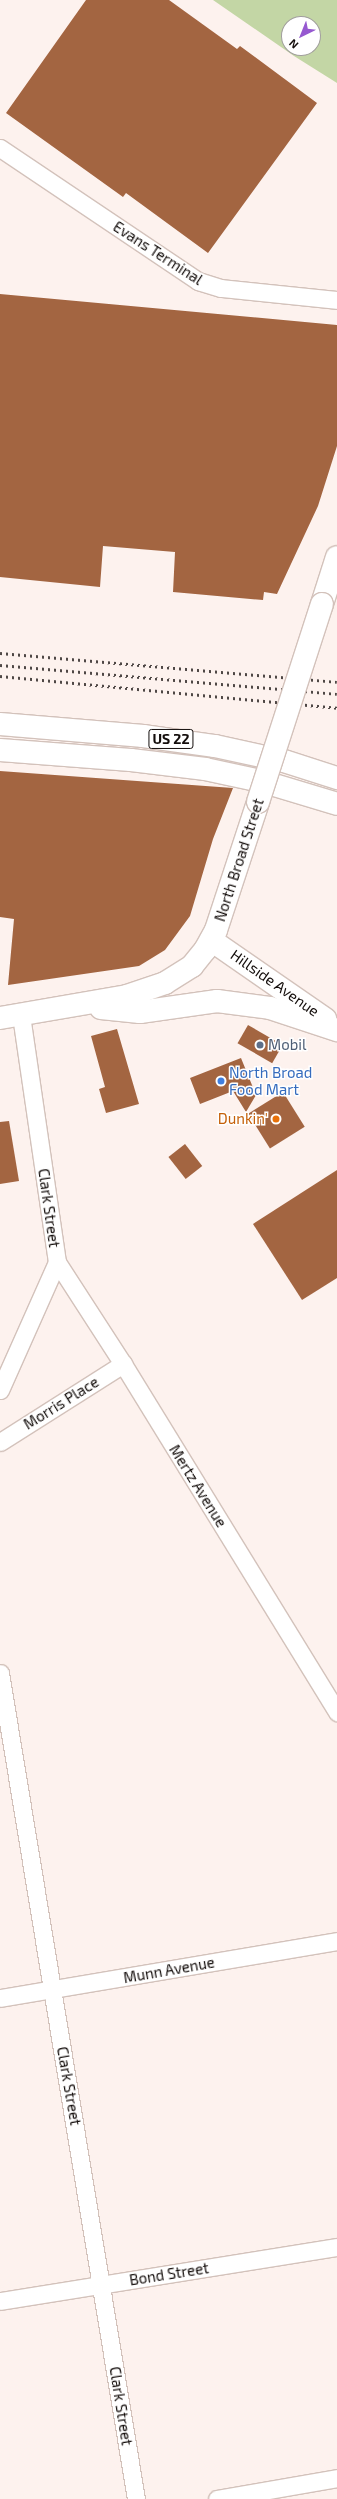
<!DOCTYPE html>
<html>
<head>
<meta charset="utf-8">
<style>
	body { margin:0 }
	#map { position:relative; width:337px; height:2499px; overflow:hidden; background:#fdf2ee; font-family:"Exo 2",sans-serif }
	div>[style] { position:absolute }
	[style*='--x'] { left:calc(var(--x)*1px); top:calc(var(--y)*1px); width:calc(var(--w)*1px); rotate:calc(var(--a)*1deg) }
	.green>* { inset:0; background:#c3d6a5 }
	.building>* { inset:0; background:#a36541; transform-origin:0 0 }
	.roads { filter:drop-shadow(1px 0 #d3c2bb) drop-shadow(-1px 0 #d3c2bb) drop-shadow(0 1px #d3c2bb) drop-shadow(0 -1px #d3c2bb) }
	.minor>* { height:17px; margin:-8.5px; padding:0 8.5px; transform-origin:8.5px; border-radius:8.5px; background:#fff }
	.secondary>* { height:22px; margin:-11px; padding:0 11px; transform-origin:11px; border-radius:11px; background:#fff }
	.trunk>* { height:22px; margin:-11px; padding:0 11px; transform-origin:11px; border-radius:11px; background:#fff }
	.rail>* { height:3px; margin-top:-1.5px; transform-origin:0; background:repeating-linear-gradient(90deg,#4e4745 0 2px,transparent 0 6px) }
	.bridges { filter:drop-shadow(1px 0 #d3c2bb) drop-shadow(-1px 0 #d3c2bb) drop-shadow(0 1px #d3c2bb) drop-shadow(0 -1px #d3c2bb) }
	.secondary-bridge>* { height:22px; margin:-11px; padding:0 11px; transform-origin:11px; border-radius:11px; background:#fff }
	.dots>* { width:11px; height:11px; translate:-50% -50%; box-sizing:border-box; border:2px solid #fff; border-radius:50% }
	span { translate:-50% -50%; white-space:nowrap; text-align:center; line-height:1.15; -webkit-text-stroke:3px #fff; paint-order:stroke }
	.shield-label span { padding:1px 3px; background:#fff; border:1px solid; border-radius:3px; -webkit-text-stroke-width:0 }
	.shield-label { font-size:14px; color:#130d0b; font-weight:700 }
	.street-label { font-size:15px; color:#130d0b }
	.service-label { font-size:15px; color:#4e5e75 }
	.left { translate:0 -50%; text-align:left }
	.shop-label { font-size:15px; color:#366cbe }
	.food-label { font-size:15px; color:#c56008 }
	.right { translate:-100% -50%; text-align:right }
	.north { position:absolute; left:281px; top:16px; width:40px; height:40px; box-sizing:border-box; background:#fff; border:1px solid #a19e9d; border-radius:50%; rotate:223deg; font-size:11px; font-weight:700; line-height:16px; text-align:center; color:#130d0b }
	.north::after { content:''; display:block; margin:auto; width:14px; height:18px; background:#9659d0; clip-path:polygon(50% 0,100% 100%,50% 72%,0 100%) }
</style>
</head>
<body>
<div id="map">
	<div class="green">
		<i style="clip-path:polygon(evenodd,213px 0,337px 0,337px 83px,294px 56px,213px 0,289px 24px,313px 24px,313px 48px,289px 48px,289px 24px)"></i>
	</div>
	<div class="building">
		<i style="clip-path:polygon(86px 0,169px 0,237px 49px,240px 46px,317px 103px,208px 253px,126px 193px,123px 197px,6px 113px)"></i>
		<i style="clip-path:polygon(0 294px,337px 325px,337px 446px,318px 506px,277px 594px,264px 592px,263px 600px,173px 592px,175px 552px,103px 546px,100px 587px,0 577px)"></i>
		<i style="clip-path:polygon(0 771px,233px 788px,213px 839px,190px 916px,165px 950px,139px 966px,8px 985px,14px 919px,0 917px)"></i>
		<i style="left:248px;top:1025px;width:40px;height:21px;rotate:30deg"></i>
		<i style="clip-path:polygon(117px 1029px,139px 1104px,106px 1113px,99px 1089px,105px 1087px,91px 1036px)"></i>
		<i style="clip-path:polygon(241px 1058px,256px 1095px,246px 1112px,233px 1091px,200px 1104px,190px 1078px)"></i>
		<i style="left:283px;top:1092px;width:41px;height:41px;rotate:58deg"></i>
		<i style="clip-path:polygon(9px 1121px,19px 1181px,0 1184px,0 1122px)"></i>
		<i style="left:185px;top:1144px;width:28px;height:21px;rotate:52deg"></i>
		<i style="clip-path:polygon(337px 1170px,337px 1278px,302px 1300px,253px 1224px)"></i>
	</div>
	<div class="roads">
		<div class="minor">
			<i style="--x:0;--y:148;--w:239;--a:33.9"></i>
			<i style="--x:198;--y:281;--w:24;--a:17"></i>
			<i style="--x:221;--y:288;--w:117;--a:5.9"></i>
			<i style="--x:57;--y:1262;--w:121;--a:57.1"></i>
			<i style="--x:123;--y:1364;--w:409;--a:58.4"></i>
			<i style="--x:0;--y:1390;--w:140;--a:-66"></i>
			<i style="--x:57;--y:1262;--w:250;--a:-98.3"></i>
			<i style="--x:0;--y:1442;--w:146;--a:-32.4"></i>
			<i style="--x:0;--y:1673;--w:837;--a:80.65"></i>
			<i style="--x:0;--y:1998;--w:342;--a:-9.6"></i>
			<i style="--x:0;--y:2301;--w:341;--a:-9.1"></i>
			<i style="--x:217;--y:2499;--w:122;--a:-9.9"></i>
		</div>
		<div class="secondary">
			<i style="--x:322;--y:604;--w:49;--a:-72.3"></i>
			<i style="--x:211;--y:940;--w:139;--a:34.7"></i>
			<i style="--x:101;--y:1008;--w:39;--a:6"></i>
			<i style="--x:140;--y:1012;--w:78;--a:-8.1"></i>
			<i style="--x:217;--y:1001;--w:53;--a:7.5"></i>
			<i style="--x:270;--y:1008;--w:71;--a:18.2"></i>
			<i style="--x:0;--y:1018;--w:129;--a:-9.8"></i>
			<i style="--x:127;--y:996;--w:40;--a:-18.9"></i>
			<i style="--x:165;--y:983;--w:32;--a:-32"></i>
			<i style="--x:192;--y:966;--w:21;--a:-51"></i>
			<i style="--x:205;--y:950;--w:23;--a:-61"></i>
			<i style="--x:216;--y:930;--w:135;--a:-71.8"></i>
		</div>
		<div class="trunk">
			<i style="--x:0;--y:724;--w:144;--a:4.8"></i>
			<i style="--x:143;--y:736;--w:73;--a:7.9"></i>
			<i style="--x:215;--y:746;--w:71;--a:12.3"></i>
			<i style="--x:284;--y:761;--w:56;--a:17.8"></i>
			<i style="--x:0;--y:750;--w:131;--a:4.4"></i>
			<i style="--x:131;--y:760;--w:75;--a:6.9"></i>
			<i style="--x:205;--y:769;--w:57;--a:12.1"></i>
			<i style="--x:261;--y:781;--w:79;--a:16.8"></i>
		</div>
	</div>
	<div class="rail">
		<i style="--x:0;--y:653;--w:338;--a:4.9"></i>
		<i style="--x:0;--y:665;--w:338;--a:4.9"></i>
		<i style="--x:0;--y:676;--w:339;--a:5.4"></i>
	</div>
	<div class="bridges">
		<div class="secondary-bridge">
			<i style="--x:258;--y:802;--w:208;--a:-72.1"></i>
		</div>
	</div>
	<div class="dots">
		<i style="left:260px;top:1045px;background:#5c6f8a"></i>
		<i style="left:221px;top:1081px;background:#3f7fe0"></i>
		<i style="left:276px;top:1119px;background:#e8710a"></i>
	</div>
	<div class="shield-label">
		<span style="left:171px;top:739px">US 22</span>
	</div>
	<div class="street-label">
		<span style="left:158px;top:253px;rotate:33deg">Evans Terminal</span>
		<span style="left:239px;top:860px;rotate:-72deg">North Broad Street</span>
		<span style="left:275px;top:983px;rotate:35deg">Hillside Avenue</span>
		<span style="left:49px;top:1208px;rotate:82deg">Clark Street</span>
		<span style="left:61px;top:1403px;rotate:-32deg">Morris Place</span>
		<span style="left:198px;top:1486px;rotate:58deg">Mertz Avenue</span>
		<span style="left:169px;top:1970px;rotate:-10deg">Munn Avenue</span>
		<span style="left:69px;top:2086px;rotate:80deg">Clark Street</span>
		<span style="left:169px;top:2274px;rotate:-9deg">Bond Street</span>
		<span style="left:121px;top:2406px;rotate:81deg">Clark Street</span>
	</div>
	<div class="service-label">
		<span class="left" style="left:268px;top:1045px">Mobil</span>
	</div>
	<div class="shop-label">
		<span class="left" style="left:229px;top:1081px">North Broad<br>Food Mart</span>
	</div>
	<div class="food-label">
		<span class="right" style="left:268px;top:1119px">Dunkin'</span>
	</div>
	<div class="north">N</div>
</div>
</body>
</html>
